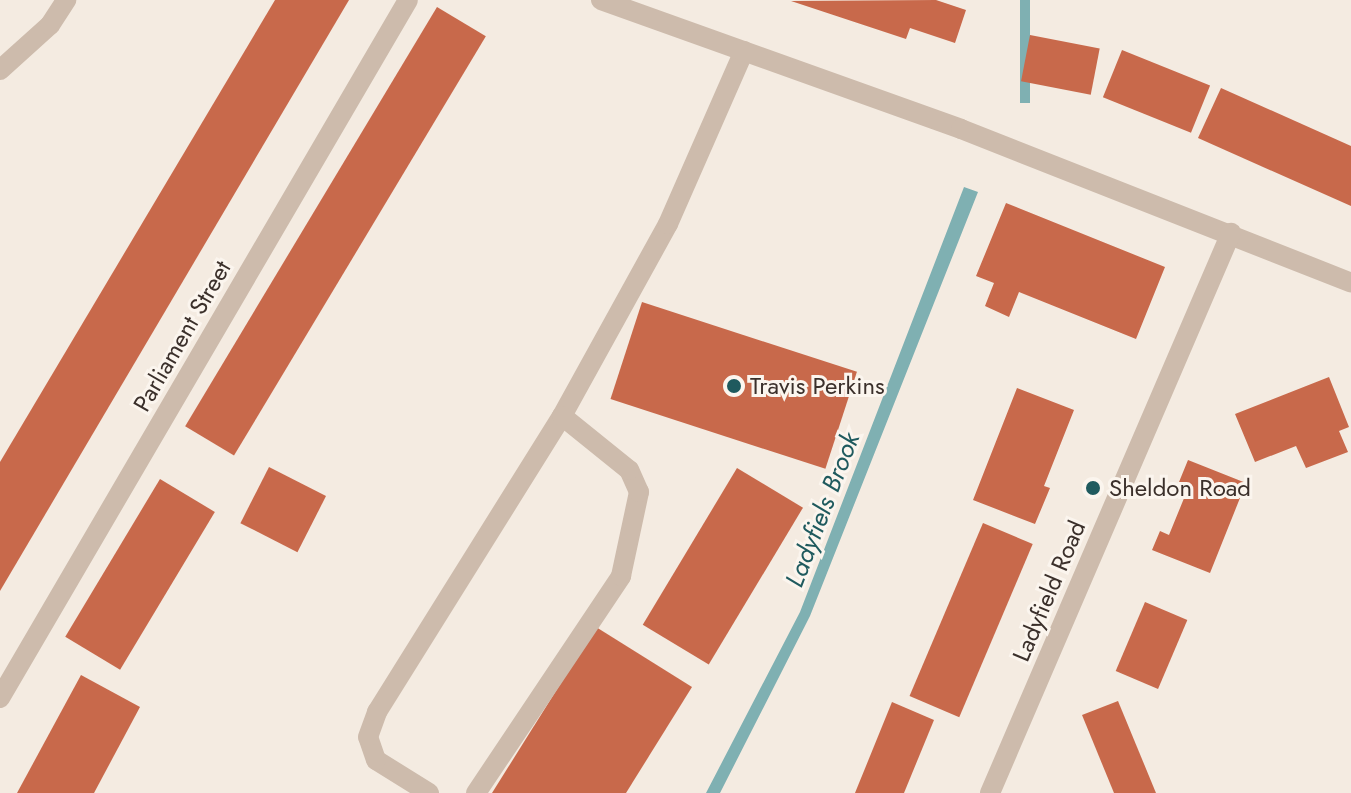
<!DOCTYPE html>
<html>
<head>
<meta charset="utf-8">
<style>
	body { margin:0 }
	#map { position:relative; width:1351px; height:793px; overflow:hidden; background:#f4ebe1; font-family:Jost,sans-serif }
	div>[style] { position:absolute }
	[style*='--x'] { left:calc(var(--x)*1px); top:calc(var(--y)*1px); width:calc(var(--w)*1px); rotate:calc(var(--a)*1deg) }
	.water>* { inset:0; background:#7fb0b2; transform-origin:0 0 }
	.building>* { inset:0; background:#c8694b; transform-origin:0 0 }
	.lane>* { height:20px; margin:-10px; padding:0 10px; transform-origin:10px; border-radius:10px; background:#cdbbac }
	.street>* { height:20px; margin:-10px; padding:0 10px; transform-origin:10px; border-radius:10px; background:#cdbbac }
	.dots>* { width:22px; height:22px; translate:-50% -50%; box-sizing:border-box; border:4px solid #fbf5ee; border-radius:50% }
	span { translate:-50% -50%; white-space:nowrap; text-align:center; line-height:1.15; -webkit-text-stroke:6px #fbf5ee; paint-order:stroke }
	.street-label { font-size:24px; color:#3b302b }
	.poi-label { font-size:24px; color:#3b302b }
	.left { translate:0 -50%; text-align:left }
	.water-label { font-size:26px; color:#1f5a5e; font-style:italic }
</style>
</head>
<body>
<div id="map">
	<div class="water">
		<i style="left:1020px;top:0;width:10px;height:103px"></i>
		<i style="clip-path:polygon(964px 187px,978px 192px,810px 616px,720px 793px,706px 793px,800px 612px)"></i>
	</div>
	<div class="building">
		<i style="clip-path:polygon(275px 0,349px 0,0 591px,0 462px)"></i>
		<i style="clip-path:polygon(936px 0,966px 10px,955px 43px,910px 28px,906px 39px,791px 1px)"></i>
		<i style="left:437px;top:7px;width:57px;height:489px;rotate:31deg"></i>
		<i style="left:1030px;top:35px;width:71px;height:47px;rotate:11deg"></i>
		<i style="left:1122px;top:50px;width:95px;height:51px;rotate:22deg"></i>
		<i style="clip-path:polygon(1221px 88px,1351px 146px,1351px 206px,1198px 138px)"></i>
		<i style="clip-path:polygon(1006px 203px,1165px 267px,1136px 339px,1019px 292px,1009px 317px,985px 306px,994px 283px,976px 276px)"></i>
		<i style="left:642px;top:302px;width:226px;height:102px;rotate:18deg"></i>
		<i style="clip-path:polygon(1329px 377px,1349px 427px,1339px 431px,1348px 452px,1306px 468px,1296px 446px,1255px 462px,1235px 414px)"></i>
		<i style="clip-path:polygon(1017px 388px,1074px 410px,1044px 486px,1050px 488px,1035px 524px,973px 500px)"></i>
		<i style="clip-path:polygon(1188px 460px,1246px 483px,1210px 573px,1152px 550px,1160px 531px,1169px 535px,1189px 486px,1179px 482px)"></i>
		<i style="left:269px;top:467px;width:64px;height:63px;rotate:27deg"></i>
		<i style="left:737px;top:468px;width:77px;height:183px;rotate:31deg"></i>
		<i style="left:160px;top:479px;width:64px;height:184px;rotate:31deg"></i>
		<i style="left:983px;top:523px;width:54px;height:188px;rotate:23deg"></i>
		<i style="left:1145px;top:602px;width:46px;height:75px;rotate:23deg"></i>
		<i style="clip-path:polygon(596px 627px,692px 687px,626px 793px,492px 793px)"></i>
		<i style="clip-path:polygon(81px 675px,140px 707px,94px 793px,17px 793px)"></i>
		<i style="clip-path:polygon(1118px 701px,1156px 793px,1114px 793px,1082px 715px)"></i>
		<i style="clip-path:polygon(892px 702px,934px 720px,904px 793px,855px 793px)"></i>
	</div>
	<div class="lane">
		<i style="--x:429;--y:793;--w:62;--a:-148.1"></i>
		<i style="--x:376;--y:760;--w:24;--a:-109"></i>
		<i style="--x:368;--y:737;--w:27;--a:-70"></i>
		<i style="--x:377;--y:712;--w:349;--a:-58"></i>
		<i style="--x:562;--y:416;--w:219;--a:-61.1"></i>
		<i style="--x:668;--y:224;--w:189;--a:-66.3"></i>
		<i style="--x:476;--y:793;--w:261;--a:-56.2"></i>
		<i style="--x:621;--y:576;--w:86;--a:-77.9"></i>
		<i style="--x:639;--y:492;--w:24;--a:-114"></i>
		<i style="--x:629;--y:470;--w:86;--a:-141.1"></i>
	</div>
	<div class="street">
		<i style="--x:601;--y:0;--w:382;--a:19.7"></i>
		<i style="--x:961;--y:129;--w:419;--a:21.5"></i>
		<i style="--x:0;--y:70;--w:67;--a:-42"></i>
		<i style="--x:50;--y:25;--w:30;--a:-57"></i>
		<i style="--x:0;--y:698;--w:808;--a:-59.69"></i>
		<i style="--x:990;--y:793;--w:610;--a:-66.72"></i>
	</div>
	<div class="dots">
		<i style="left:734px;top:386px;background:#1f5a5e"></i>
		<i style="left:1093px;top:488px;background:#1f5a5e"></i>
	</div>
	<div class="street-label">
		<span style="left:182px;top:336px;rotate:-60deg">Parliament Street</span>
		<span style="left:1049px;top:591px;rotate:-67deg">Ladyfield Road</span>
	</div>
	<div class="poi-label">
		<span class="left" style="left:750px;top:386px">Travis Perkins</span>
		<span class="left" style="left:1109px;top:488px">Sheldon Road</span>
	</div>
	<div class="water-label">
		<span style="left:823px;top:510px;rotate:-69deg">Ladyfiels Brook</span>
	</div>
</div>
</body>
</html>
